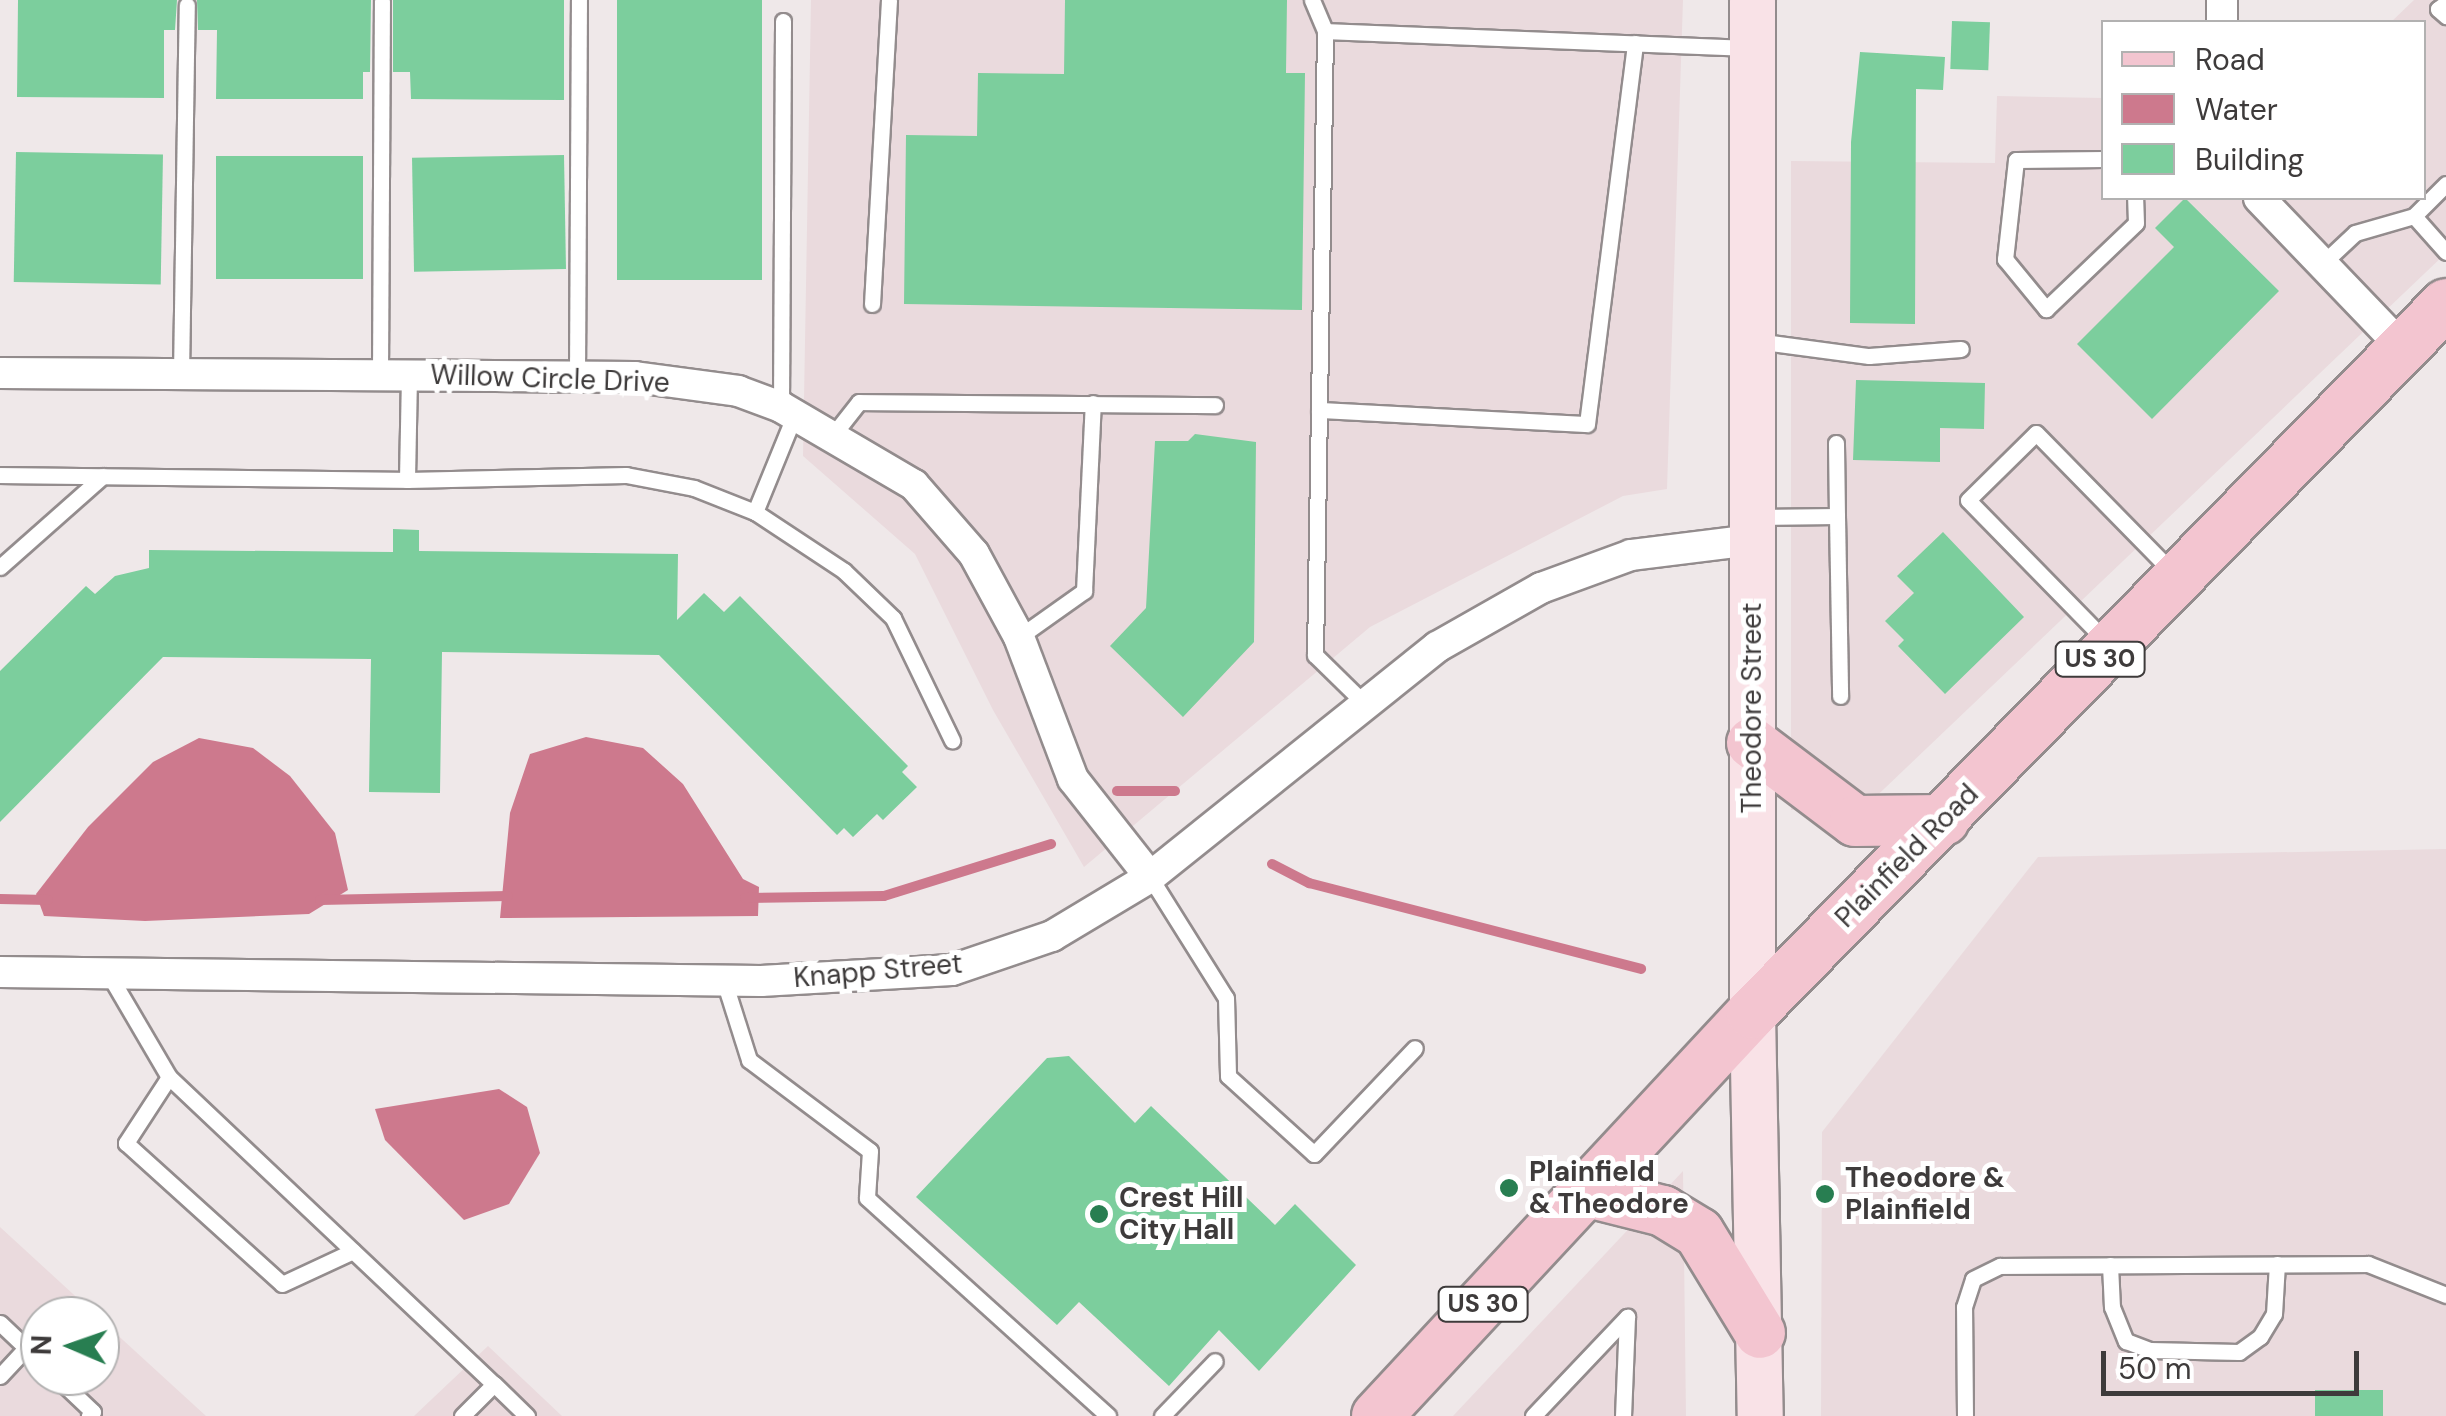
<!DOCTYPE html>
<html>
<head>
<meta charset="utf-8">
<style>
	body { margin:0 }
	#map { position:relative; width:2446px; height:1416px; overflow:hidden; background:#efe8e9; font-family:"DM Sans",sans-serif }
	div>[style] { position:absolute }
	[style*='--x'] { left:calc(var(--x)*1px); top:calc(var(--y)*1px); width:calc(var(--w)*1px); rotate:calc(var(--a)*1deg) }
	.built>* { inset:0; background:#eadadd }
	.water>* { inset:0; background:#cd798d }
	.stream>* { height:10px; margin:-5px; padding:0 5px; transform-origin:5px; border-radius:5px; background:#cd798d }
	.building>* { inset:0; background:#7cce9d; transform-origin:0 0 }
	.roads { filter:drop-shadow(2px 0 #938c8d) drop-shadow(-2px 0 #938c8d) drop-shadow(0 2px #938c8d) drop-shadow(0 -2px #938c8d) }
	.service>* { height:15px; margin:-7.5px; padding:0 7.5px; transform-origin:7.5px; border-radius:7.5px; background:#fff }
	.minor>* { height:30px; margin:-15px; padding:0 15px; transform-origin:15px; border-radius:15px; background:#fff }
	.secondary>* { height:45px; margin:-22.5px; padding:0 22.5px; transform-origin:22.5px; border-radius:22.5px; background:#f9e2e7 }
	.primary>* { height:50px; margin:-25px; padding:0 25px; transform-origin:25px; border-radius:25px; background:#f3c5d0 }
	.dots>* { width:28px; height:28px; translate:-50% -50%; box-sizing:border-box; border:5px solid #fff; border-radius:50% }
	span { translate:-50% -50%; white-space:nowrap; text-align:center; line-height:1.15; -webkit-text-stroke:10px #fff; paint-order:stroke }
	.shield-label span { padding:2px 8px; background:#fff; border:2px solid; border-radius:8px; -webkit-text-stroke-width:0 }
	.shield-label { font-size:25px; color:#3e3b3b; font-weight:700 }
	.street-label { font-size:28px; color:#3e3b3b }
	.poi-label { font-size:28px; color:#3e3b3b; font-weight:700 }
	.left { translate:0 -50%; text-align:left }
	.legend { position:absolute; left:2101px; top:20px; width:325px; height:180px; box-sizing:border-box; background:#fff; border:2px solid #b2b1b1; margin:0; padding:12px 18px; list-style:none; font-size:30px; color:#3e3b3b }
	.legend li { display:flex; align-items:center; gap:20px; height:50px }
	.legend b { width:50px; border:2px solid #b2b1b1 }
	.north { position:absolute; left:20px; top:1296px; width:100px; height:100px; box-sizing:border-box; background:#fff; border:2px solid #b2b1b1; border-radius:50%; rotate:272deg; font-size:28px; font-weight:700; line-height:40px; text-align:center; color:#3e3b3b }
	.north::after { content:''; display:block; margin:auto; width:35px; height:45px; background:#287e51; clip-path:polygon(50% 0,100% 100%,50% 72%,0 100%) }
	.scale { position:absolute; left:2101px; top:1351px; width:258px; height:45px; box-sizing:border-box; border:5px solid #3e3b3b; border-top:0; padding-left:12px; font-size:30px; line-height:35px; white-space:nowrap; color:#3e3b3b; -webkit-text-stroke:8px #fff; paint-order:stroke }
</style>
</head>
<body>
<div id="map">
	<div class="built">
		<i style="clip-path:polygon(811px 0,1683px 0,1667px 489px,1623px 496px,1370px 627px,1084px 867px,993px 710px,915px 554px,803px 456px)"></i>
		<i style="clip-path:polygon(2414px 0,2446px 0,2446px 253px,1863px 809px,1791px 810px,1791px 161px,1995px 163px,1997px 96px,2103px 98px,2104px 198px,2424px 198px,2424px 22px,2391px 22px)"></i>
		<i style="clip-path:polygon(2446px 849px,2446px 1416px,1821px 1416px,1822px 1132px,2038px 857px)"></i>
		<i style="clip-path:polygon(1683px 1171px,1686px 1416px,1453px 1416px)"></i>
		<i style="clip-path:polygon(0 1227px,97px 1316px,40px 1316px,40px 1376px,100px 1376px,100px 1319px,206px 1416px,0 1416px)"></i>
		<i style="clip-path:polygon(488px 1346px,562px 1416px,414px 1416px)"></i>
	</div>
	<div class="water">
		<i style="clip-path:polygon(586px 737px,643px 748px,683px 784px,743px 879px,759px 887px,758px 916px,500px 918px,510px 813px,530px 754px)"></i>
		<i style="clip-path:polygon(199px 738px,253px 748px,290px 776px,335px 833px,348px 890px,309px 914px,145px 921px,44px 916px,36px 894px,88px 827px,153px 762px)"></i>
		<i style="clip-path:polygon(499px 1089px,527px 1107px,540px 1153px,509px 1204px,464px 1220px,385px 1140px,375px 1109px)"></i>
	</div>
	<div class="stream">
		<i style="--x:1117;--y:791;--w:58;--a:0"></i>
		<i style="--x:1272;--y:864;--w:42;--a:27.2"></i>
		<i style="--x:1309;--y:883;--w:343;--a:14.5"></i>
		<i style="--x:745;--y:898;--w:139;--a:-0.8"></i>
		<i style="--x:884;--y:896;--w:175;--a:-17.3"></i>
		<i style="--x:0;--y:899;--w:48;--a:1.2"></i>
		<i style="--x:320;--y:900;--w:188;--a:-1.2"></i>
	</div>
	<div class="building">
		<i style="clip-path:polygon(18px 0,177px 0,175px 30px,164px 30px,164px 98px,17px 97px)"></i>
		<i style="clip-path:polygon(197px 0,371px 0,370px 72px,363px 72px,363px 99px,216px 99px,217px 30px,198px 30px)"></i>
		<i style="clip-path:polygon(393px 0,564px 0,564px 100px,411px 99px,410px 72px,393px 72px)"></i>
		<i style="left:617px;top:0;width:145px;height:280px"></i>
		<i style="clip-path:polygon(1065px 0,1287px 0,1286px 73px,1305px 73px,1302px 310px,904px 304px,906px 135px,977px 136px,978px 73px,1064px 74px)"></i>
		<i style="left:1952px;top:21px;width:38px;height:48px;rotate:2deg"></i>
		<i style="clip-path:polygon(1860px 52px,1945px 57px,1943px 90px,1916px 89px,1915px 324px,1850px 323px,1851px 142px)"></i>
		<i style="left:16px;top:152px;width:147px;height:130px;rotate:1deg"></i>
		<i style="left:564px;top:155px;width:114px;height:152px;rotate:89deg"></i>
		<i style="left:216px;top:156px;width:147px;height:123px"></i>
		<i style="clip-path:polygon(2185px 198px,2279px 291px,2152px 419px,2077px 344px,2174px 247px,2155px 228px)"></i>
		<i style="clip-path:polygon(1856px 380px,1985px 383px,1984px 429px,1940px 428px,1940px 462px,1853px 460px)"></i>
		<i style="clip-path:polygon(1195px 434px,1256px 442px,1254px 642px,1183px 717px,1110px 646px,1146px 608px,1155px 441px,1188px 441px)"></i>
		<i style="clip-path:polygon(393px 529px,419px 530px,419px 551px,678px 554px,677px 620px,704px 593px,724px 612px,740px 596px,908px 766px,902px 772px,917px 787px,883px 820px,877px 814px,853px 837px,844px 828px,837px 835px,659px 655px,442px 652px,440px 793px,369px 792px,371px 659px,163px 657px,0 822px,0 671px,86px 586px,95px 594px,115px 576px,149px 568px,149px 550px,393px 552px)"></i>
		<i style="clip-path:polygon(1943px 532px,2024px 617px,1945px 694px,1898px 646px,1904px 640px,1885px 621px,1914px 593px,1897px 576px)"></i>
		<i style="clip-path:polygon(1069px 1056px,1135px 1123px,1151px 1106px,1275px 1225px,1295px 1204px,1356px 1265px,1259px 1371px,1219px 1330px,1169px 1386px,1079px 1302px,1057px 1325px,916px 1197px,1047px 1058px)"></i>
		<i style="left:2315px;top:1390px;width:68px;height:26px"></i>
	</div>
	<div class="roads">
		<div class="service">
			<i style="--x:1312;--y:0;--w:34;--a:67"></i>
			<i style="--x:2446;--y:3;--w:10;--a:143"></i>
			<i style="--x:2438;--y:9;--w:11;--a:41"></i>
			<i style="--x:2104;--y:159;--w:88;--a:179.3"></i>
			<i style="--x:2016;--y:160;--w:100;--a:96.3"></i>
			<i style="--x:2005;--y:259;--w:65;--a:50.6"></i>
			<i style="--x:2046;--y:309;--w:124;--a:-43.7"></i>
			<i style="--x:2136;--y:223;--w:25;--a:-92"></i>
			<i style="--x:2446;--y:184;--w:45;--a:135"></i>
			<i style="--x:2414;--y:216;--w:48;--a:48.4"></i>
			<i style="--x:2322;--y:264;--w:45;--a:-43.2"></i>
			<i style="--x:2355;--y:233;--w:61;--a:-16.1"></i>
			<i style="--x:872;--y:304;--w:304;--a:-86.8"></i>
			<i style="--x:1756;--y:341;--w:114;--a:7.6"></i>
			<i style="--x:1869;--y:356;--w:92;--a:-4.4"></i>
			<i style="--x:181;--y:374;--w:369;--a:-89.1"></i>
			<i style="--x:380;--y:375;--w:374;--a:-89.7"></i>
			<i style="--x:409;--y:375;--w:105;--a:91.1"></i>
			<i style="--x:407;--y:480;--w:219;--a:-1.3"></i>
			<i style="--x:626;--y:475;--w:69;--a:10.8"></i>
			<i style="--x:694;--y:488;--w:66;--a:21.5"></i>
			<i style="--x:577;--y:376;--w:376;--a:-89.7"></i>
			<i style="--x:781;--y:407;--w:386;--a:-89.7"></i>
			<i style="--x:1319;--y:410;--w:268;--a:3"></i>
			<i style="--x:1587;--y:424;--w:384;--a:-82.8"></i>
			<i style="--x:795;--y:414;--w:106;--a:112.2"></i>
			<i style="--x:755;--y:512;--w:107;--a:33.5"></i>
			<i style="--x:844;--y:571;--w:68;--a:43.8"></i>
			<i style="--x:893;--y:618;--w:136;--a:64.2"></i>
			<i style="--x:833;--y:435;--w:42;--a:-51.8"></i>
			<i style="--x:859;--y:402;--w:356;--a:0.5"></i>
			<i style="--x:0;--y:475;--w:407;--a:0.7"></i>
			<i style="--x:1837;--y:516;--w:180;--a:89"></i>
			<i style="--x:1756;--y:517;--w:81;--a:-0.7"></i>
			<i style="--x:1837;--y:516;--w:73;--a:-90.8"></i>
			<i style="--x:0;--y:567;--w:137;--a:-41.5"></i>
			<i style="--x:1019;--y:637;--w:80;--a:-35.3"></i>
			<i style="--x:1084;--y:591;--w:188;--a:-87.3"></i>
			<i style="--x:2106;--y:641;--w:197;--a:-134.4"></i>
			<i style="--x:1968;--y:500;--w:95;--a:-44.6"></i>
			<i style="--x:2036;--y:433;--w:194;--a:45.6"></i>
			<i style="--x:1363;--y:702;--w:67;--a:-135.6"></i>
			<i style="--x:1315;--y:655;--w:624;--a:-89.08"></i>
			<i style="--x:1325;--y:31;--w:423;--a:2.3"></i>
			<i style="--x:1150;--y:877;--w:143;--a:57.9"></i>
			<i style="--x:1226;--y:998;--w:78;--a:88.5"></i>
			<i style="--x:1228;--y:1076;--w:116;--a:42.2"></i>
			<i style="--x:1314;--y:1154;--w:146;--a:-46.4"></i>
			<i style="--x:108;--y:973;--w:121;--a:59.6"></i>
			<i style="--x:169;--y:1077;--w:447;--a:43.4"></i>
			<i style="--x:724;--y:981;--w:83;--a:72.4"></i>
			<i style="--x:749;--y:1060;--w:151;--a:36.9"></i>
			<i style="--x:870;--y:1151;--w:47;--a:93.7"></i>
			<i style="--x:867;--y:1198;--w:325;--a:42.1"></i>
			<i style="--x:169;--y:1077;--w:79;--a:123.1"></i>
			<i style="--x:126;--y:1143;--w:210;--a:42.1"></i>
			<i style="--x:282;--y:1284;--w:78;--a:-24.9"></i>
			<i style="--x:2110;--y:1265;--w:42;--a:87.3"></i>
			<i style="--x:2112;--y:1307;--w:37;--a:68"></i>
			<i style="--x:2126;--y:1341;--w:26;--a:21"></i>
			<i style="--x:2150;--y:1350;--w:89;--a:1.3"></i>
			<i style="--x:2239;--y:1352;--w:26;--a:-36"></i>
			<i style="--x:2260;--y:1337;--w:27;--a:-59"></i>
			<i style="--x:2274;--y:1314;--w:50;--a:-86.6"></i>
			<i style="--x:0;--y:1323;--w:55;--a:43.5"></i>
			<i style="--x:0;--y:1376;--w:38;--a:-47"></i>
			<i style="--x:55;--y:1376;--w:52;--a:43.5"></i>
			<i style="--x:93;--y:1412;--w:6;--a:135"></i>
			<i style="--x:462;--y:1416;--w:45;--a:-45"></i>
			<i style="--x:494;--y:1384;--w:46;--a:44.1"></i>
			<i style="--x:1162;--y:1416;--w:76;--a:-46.1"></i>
			<i style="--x:1533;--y:1416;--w:137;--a:-46.5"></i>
			<i style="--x:1627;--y:1317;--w:99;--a:92.3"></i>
			<i style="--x:1965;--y:1416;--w:109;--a:-90.5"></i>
			<i style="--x:1964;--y:1307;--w:29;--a:-72"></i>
			<i style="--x:1973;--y:1279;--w:30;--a:-26"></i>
			<i style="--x:2000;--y:1266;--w:368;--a:-0.3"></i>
			<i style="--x:2368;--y:1264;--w:84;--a:21.7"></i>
		</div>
		<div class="minor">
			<i style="--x:2222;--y:0;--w:22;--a:90"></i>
			<i style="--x:2259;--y:198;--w:207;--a:46.2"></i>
			<i style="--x:0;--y:373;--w:635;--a:0.36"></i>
			<i style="--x:635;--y:377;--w:104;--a:7.7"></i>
			<i style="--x:738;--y:391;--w:46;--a:20.4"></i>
			<i style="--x:781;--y:407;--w:154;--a:30.4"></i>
			<i style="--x:914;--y:485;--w:91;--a:49"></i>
			<i style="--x:974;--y:554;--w:94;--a:61.5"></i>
			<i style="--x:1019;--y:637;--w:152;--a:69.2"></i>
			<i style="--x:1073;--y:779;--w:125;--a:51.8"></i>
			<i style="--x:0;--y:972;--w:761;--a:0.68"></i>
			<i style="--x:761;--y:981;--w:191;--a:-3.3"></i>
			<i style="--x:952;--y:970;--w:106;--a:-18.8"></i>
			<i style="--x:1052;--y:936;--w:114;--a:-31"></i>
			<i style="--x:1150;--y:877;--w:368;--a:-38.7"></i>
			<i style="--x:1437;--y:647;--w:120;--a:-29.6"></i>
			<i style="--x:1541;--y:588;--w:96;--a:-20.1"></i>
			<i style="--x:1631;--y:555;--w:122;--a:-7.1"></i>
		</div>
		<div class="secondary">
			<i style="--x:1752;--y:0;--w:1013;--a:90"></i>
			<i style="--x:1752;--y:1013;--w:403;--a:88.9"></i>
		</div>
		<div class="primary">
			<i style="--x:1752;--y:743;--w:129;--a:37.1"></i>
			<i style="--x:1855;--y:821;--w:89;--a:-0.6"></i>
			<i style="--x:1588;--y:1192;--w:77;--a:14.2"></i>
			<i style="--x:1663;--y:1211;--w:42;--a:31.4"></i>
			<i style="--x:1699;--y:1233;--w:117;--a:58.6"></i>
			<i style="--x:1377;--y:1416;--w:550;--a:-47.06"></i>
			<i style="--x:1752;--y:1013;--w:992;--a:-45.61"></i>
		</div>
	</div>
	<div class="dots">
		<i style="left:1509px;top:1188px;background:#287e51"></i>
		<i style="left:1825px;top:1194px;background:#287e51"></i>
		<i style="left:1099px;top:1214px;background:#287e51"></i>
	</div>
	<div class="shield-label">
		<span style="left:2100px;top:659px">US 30</span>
		<span style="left:1483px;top:1304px">US 30</span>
	</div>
	<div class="street-label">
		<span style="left:550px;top:379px;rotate:2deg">Willow Circle Drive</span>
		<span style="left:1752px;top:708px;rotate:-90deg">Theodore Street</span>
		<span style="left:1907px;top:856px;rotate:-45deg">Plainfield Road</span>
		<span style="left:878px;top:971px;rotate:-5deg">Knapp Street</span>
	</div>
	<div class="poi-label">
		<span class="left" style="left:1529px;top:1188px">Plainfield<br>&amp; Theodore</span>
		<span class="left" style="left:1845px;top:1194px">Theodore &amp;<br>Plainfield</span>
		<span class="left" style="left:1119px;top:1214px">Crest Hill<br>City Hall</span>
	</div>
	<ul class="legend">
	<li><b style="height:12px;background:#f3c5d0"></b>Road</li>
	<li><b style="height:28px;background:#cd798d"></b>Water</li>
	<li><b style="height:28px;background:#7cce9d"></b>Building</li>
	</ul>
	<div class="north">N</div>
	<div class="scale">50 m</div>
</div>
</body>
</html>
